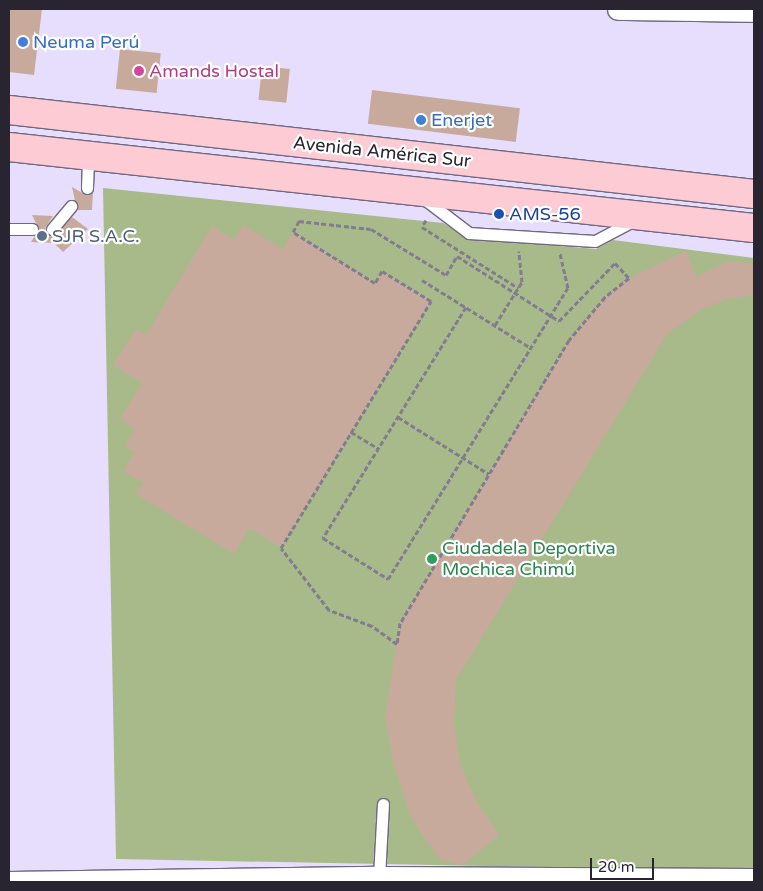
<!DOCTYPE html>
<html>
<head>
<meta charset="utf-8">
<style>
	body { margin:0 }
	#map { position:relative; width:763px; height:891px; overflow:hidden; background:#e6defc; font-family:"Varela Round",sans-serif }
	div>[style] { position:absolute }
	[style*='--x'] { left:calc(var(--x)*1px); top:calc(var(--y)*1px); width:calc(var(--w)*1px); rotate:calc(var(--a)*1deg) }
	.green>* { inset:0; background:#a8ba89 }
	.building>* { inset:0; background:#c8aa9c; transform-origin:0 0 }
	.path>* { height:3px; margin-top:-1.5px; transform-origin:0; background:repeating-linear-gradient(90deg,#827c90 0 5px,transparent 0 7.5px) }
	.roads { filter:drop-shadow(1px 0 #6f6882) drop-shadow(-1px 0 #6f6882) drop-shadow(0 1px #6f6882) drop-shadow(0 -1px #6f6882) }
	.lane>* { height:11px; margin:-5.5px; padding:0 5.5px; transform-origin:5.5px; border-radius:5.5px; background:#fff }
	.street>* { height:21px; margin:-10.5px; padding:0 10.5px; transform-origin:10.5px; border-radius:10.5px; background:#fff }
	.primary>* { height:28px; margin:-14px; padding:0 14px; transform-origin:14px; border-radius:14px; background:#fdcbd4 }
	.dots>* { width:14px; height:14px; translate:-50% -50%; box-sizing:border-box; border:2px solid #fff; border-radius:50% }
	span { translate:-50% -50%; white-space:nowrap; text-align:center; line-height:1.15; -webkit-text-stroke:4.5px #fff; paint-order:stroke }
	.shop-label { font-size:18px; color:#366cbe }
	.left { translate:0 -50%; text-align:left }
	.hotel-label { font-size:18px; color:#b23c85 }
	.street-label { font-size:18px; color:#282530 }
	.transit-label { font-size:18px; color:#164399 }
	.service-label { font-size:18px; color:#4e5e75 }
	.leisure-label { font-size:18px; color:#27864d }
	.frame { position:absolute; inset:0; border:10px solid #282530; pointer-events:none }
	.scale { position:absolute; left:590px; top:858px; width:64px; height:22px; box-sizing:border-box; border:2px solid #282530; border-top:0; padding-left:6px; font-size:15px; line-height:18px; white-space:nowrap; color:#282530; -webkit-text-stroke:4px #fff; paint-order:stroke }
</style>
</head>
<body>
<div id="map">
	<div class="green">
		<i style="clip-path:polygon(103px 188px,443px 223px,468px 238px,596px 249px,613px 240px,754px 258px,754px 871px,116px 859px)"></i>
	</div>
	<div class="building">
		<i style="clip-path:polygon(9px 9px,42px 9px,34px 75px,9px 72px)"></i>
		<i style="left:120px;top:49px;width:41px;height:40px;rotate:6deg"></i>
		<i style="left:262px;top:66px;width:28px;height:34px;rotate:6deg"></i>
		<i style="left:372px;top:90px;width:149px;height:34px;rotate:7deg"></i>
		<i style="clip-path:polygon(72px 187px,86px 195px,93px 192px,92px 210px,77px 210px)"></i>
		<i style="clip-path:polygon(32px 215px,53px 216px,45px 228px,50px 236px,72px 217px,88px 229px,63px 252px,54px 243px,31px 242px,39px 229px)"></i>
		<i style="clip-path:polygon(243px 225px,283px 249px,293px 232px,375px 283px,382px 271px,431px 301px,281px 548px,250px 528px,234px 554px,136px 494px,143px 483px,123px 471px,135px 452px,125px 446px,135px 429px,120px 419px,142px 383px,113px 365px,136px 329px,146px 335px,212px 226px,234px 240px)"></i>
		<i style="clip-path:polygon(686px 251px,696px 277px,726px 262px,754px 263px,754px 295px,726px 299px,701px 310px,667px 334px,456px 680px,454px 722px,460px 764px,478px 804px,499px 835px,463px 865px,440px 860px,412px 819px,393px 762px,385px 716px,400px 623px,569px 340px,605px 297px,629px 278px)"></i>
	</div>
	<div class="path">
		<i style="--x:426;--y:220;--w:8;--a:120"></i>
		<i style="--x:422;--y:227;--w:114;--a:32.4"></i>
		<i style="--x:299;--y:221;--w:72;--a:6.3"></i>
		<i style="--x:371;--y:229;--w:88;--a:31.5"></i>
		<i style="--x:446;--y:275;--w:22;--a:-60"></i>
		<i style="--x:457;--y:256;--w:121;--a:32.5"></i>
		<i style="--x:559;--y:321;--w:81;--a:-46"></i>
		<i style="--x:615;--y:263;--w:21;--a:47"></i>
		<i style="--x:629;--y:278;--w:31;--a:142"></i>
		<i style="--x:605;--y:297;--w:56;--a:129.9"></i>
		<i style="--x:569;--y:340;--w:330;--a:120.8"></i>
		<i style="--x:400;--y:623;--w:21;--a:98"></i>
		<i style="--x:397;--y:644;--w:31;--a:-144"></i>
		<i style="--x:372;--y:626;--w:46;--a:-159.6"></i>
		<i style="--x:329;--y:610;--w:78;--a:-127.7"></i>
		<i style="--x:281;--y:548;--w:289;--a:-58.7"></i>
		<i style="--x:431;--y:301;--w:57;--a:-148.5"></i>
		<i style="--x:382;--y:271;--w:14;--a:120"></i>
		<i style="--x:375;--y:283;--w:97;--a:-148.1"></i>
		<i style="--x:293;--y:232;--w:13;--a:-61"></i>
		<i style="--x:422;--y:280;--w:128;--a:32"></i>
		<i style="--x:466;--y:307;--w:272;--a:121.8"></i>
		<i style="--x:323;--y:538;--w:77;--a:32.2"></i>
		<i style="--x:388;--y:579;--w:342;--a:-58.3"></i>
		<i style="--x:568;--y:288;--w:36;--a:-103"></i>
		<i style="--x:495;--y:325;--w:51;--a:-57.9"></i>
		<i style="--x:522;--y:282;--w:31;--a:-96"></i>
		<i style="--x:398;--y:417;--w:107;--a:32.1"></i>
		<i style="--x:351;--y:432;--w:31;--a:31"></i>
	</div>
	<div class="roads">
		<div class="lane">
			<i style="--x:87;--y:188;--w:33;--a:-88"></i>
			<i style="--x:423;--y:198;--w:58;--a:37.3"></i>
			<i style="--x:469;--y:233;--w:126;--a:3.6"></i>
			<i style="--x:595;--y:241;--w:43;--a:-27.8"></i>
			<i style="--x:9;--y:229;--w:23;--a:0"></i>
			<i style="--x:52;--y:229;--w:30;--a:-50"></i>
			<i style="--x:379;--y:877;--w:73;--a:-86.9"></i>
		</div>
		<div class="street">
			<i style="--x:618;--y:9;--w:136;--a:0.8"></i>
			<i style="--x:9;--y:882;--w:370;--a:-0.8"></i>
			<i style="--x:379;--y:877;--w:375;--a:0.3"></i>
		</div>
		<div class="primary">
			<i style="--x:9;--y:110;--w:750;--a:6.43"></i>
			<i style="--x:9;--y:147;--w:749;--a:6.21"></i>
		</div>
	</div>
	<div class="dots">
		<i style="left:23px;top:42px;background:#3f7fe0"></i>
		<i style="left:139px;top:71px;background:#d1479c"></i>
		<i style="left:421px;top:120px;background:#3f7fe0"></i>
		<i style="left:499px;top:214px;background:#1a4fb4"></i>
		<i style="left:42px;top:236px;background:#5c6f8a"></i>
		<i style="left:432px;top:559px;background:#2e9e5b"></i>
	</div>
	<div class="shop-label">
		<span class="left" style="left:33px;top:42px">Neuma Perú</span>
		<span class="left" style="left:431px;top:120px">Enerjet</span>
	</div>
	<div class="hotel-label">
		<span class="left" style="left:149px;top:71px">Amands Hostal</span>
	</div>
	<div class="street-label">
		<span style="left:382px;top:152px;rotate:6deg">Avenida América Sur</span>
	</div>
	<div class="transit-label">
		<span class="left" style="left:509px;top:214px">AMS-56</span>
	</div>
	<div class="service-label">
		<span class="left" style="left:52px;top:236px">SJR S.A.C.</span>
	</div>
	<div class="leisure-label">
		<span class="left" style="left:442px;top:559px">Ciudadela Deportiva<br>Mochica Chimú</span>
	</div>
	<div class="frame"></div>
	<div class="scale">20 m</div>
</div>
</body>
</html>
